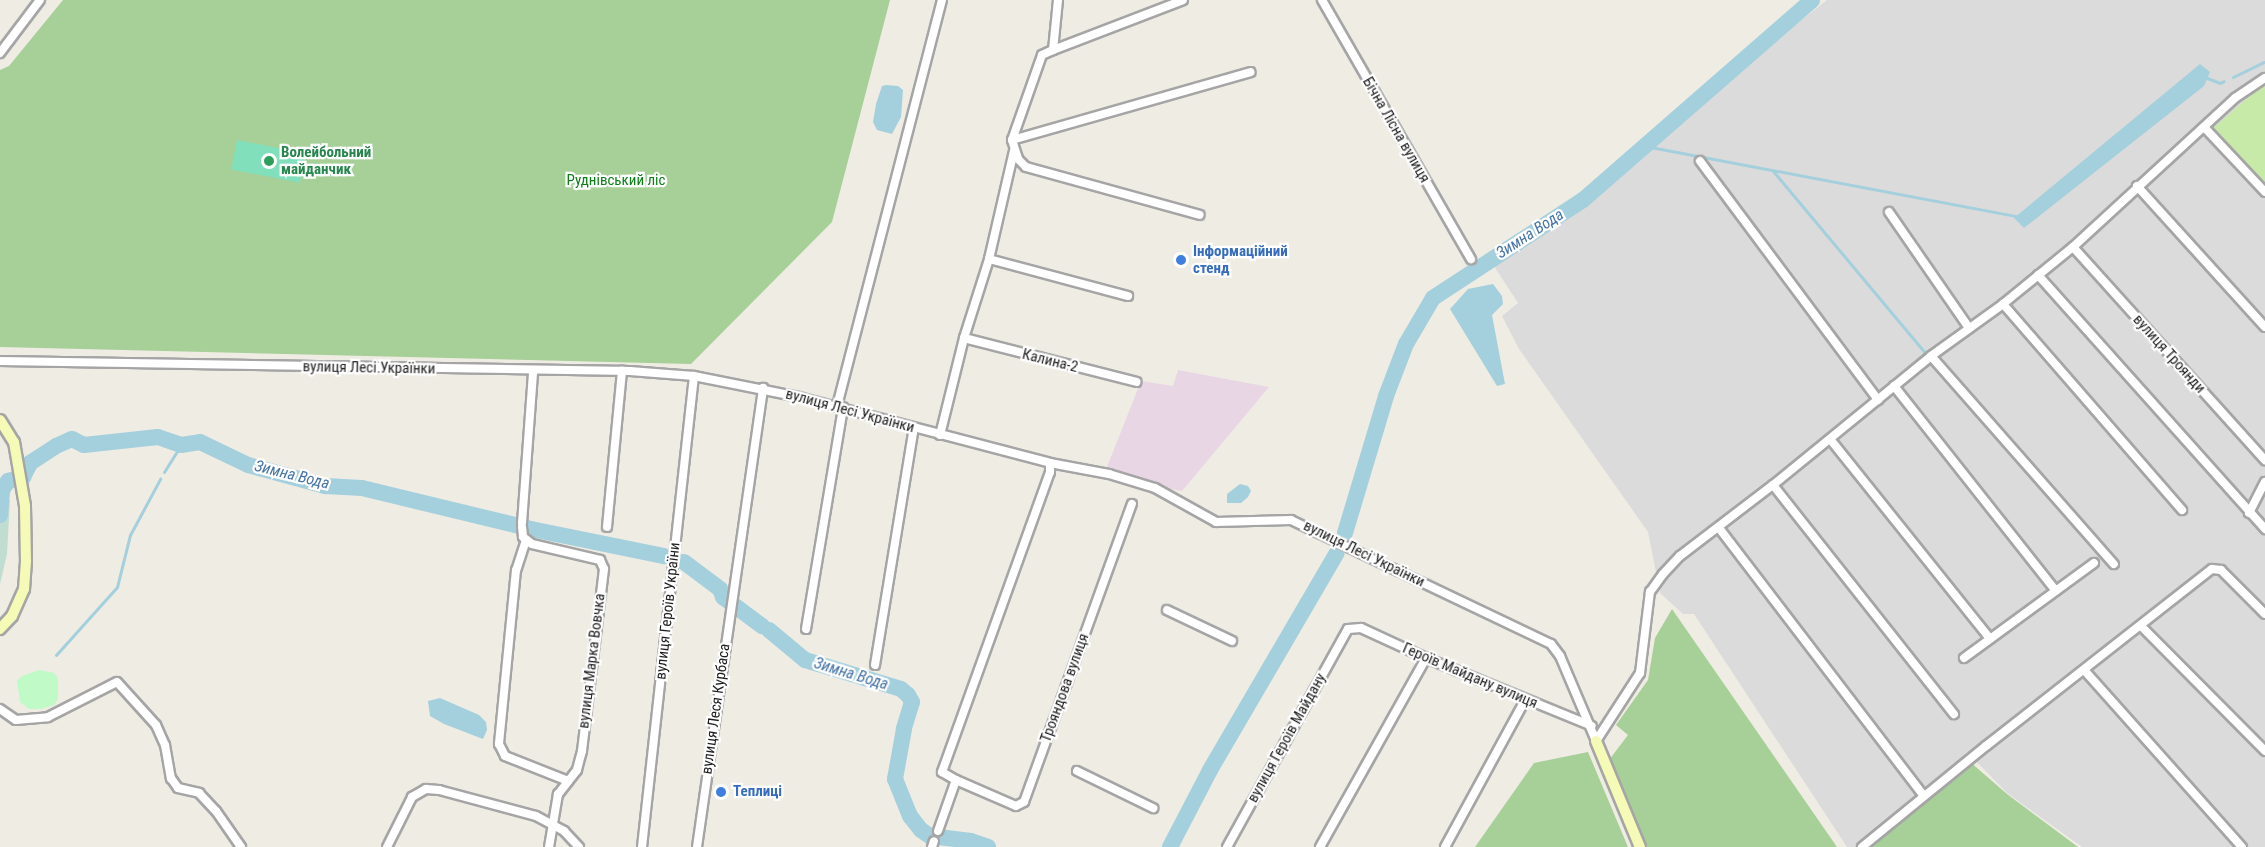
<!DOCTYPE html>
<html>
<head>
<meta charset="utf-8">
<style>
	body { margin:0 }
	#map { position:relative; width:2265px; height:847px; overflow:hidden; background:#efece4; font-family:"Roboto Condensed",sans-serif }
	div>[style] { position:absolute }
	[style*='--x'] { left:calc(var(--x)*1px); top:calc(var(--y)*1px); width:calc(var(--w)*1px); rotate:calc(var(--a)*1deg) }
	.residential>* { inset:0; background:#dcdbdb }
	.industrial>* { inset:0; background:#e8d6e5 }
	.grass>* { inset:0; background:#c8eaa9 }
	.forest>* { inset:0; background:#a7cf98 }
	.wetland>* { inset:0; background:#c1ddd1 }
	.park>* { inset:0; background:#c0fac6 }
	.pitch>* { inset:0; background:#81dfbc; transform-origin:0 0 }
	.water>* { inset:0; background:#a4cfdd }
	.stream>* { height:3px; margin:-1.5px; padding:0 1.5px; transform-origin:1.5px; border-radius:1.5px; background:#a4cfdd }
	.river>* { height:16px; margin:-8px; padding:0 8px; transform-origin:8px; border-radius:8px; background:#a4cfdd }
	.roads { filter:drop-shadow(2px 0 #a5a5a5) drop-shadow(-2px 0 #a5a5a5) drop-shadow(0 2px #a5a5a5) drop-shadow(0 -2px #a5a5a5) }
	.street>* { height:8px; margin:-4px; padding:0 4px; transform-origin:4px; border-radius:4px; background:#fff }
	.secondary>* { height:10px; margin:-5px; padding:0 5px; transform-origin:5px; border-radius:5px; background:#f5fab7 }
	.dots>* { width:16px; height:16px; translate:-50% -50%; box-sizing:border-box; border:3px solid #fff; border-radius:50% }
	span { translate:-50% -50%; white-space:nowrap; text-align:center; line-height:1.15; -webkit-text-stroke:4.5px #fff; paint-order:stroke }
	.street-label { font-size:15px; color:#1e1e1e }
	.leisure-label { font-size:15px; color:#27864d; font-weight:700 }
	.left { translate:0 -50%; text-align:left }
	.park-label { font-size:15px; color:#0b7e16 }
	.shop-label { font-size:15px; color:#366cbe; font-weight:700 }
	.water-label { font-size:16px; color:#4775a7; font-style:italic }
</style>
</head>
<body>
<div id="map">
	<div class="residential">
		<i style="clip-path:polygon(1827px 0,2265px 0,2265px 847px,2082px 847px,2007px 793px,1971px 756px,1858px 847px,1847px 847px,1694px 614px,1683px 614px,1660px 593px,1648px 532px,1519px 349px,1502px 316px,1518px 303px,1492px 263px)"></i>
	</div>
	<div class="industrial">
		<i style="clip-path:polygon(1178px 370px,1269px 387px,1182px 491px,1142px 484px,1105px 472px,1141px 381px,1173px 386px)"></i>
	</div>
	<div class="grass">
		<i style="clip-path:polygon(2265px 83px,2265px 186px,2212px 129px)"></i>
	</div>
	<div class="forest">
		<i style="clip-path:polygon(63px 0,890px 0,832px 222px,691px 364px,0 347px,0 70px,9px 66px)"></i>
		<i style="clip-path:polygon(1672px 609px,1837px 847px,1642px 847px,1606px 764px,1628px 735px,1616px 725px,1648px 680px,1655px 638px)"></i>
		<i style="clip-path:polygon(1588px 752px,1628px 847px,1475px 847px,1534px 763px)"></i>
		<i style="clip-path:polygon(1969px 761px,2007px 794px,2078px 847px,1866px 847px)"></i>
	</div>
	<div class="wetland">
		<i style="clip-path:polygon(10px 500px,7px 554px,0 584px,0 502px)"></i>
	</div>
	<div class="park">
		<i style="clip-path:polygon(39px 670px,54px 673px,58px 678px,58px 699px,54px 705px,41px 709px,29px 709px,20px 702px,17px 681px,22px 676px)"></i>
	</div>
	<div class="pitch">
		<i style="left:237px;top:140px;width:70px;height:30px;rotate:11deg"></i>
	</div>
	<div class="water">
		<i style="clip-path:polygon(2200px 64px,2210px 72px,2204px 86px,2024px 228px,2014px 218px)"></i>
		<i style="clip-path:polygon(886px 85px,898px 86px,903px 90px,901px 117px,892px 134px,877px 130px,873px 122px,876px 104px,882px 86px)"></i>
		<i style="clip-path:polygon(1493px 284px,1502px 296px,1503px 304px,1492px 315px,1505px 384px,1497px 386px,1450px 309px,1468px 289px)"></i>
		<i style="clip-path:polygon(1240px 484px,1248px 486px,1251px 491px,1248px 497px,1241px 503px,1227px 503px,1227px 494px)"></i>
		<i style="clip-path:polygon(440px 698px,479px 715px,486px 722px,487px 730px,483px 739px,444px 724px,430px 716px,428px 701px)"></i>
	</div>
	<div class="stream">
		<i style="--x:2233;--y:77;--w:34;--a:-26"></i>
		<i style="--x:2207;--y:78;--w:14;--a:21"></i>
		<i style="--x:2220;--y:83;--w:4;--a:-27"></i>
		<i style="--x:1645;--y:146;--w:379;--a:10.7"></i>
		<i style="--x:1773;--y:171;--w:237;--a:50.1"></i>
		<i style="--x:1925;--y:353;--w:60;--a:139.7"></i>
		<i style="--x:164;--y:472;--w:32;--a:-58"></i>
		<i style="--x:0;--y:480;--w:8;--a:7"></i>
		<i style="--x:56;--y:655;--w:91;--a:-48.1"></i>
		<i style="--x:117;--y:587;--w:54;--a:-76"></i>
		<i style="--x:130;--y:535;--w:64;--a:-61.8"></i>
	</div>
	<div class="river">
		<i style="--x:0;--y:515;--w:25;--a:-85"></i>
		<i style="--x:2;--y:490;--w:11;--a:-56"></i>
		<i style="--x:8;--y:481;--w:16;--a:-15"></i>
		<i style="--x:23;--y:477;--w:16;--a:-63"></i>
		<i style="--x:30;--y:463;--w:31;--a:-33"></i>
		<i style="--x:56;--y:446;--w:17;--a:-24"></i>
		<i style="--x:72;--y:439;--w:13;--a:27"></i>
		<i style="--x:84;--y:445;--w:74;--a:-6.2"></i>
		<i style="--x:158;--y:437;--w:24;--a:19"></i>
		<i style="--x:181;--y:445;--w:19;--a:-9"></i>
		<i style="--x:200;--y:442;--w:53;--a:25.6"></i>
		<i style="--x:248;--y:465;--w:80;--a:15.3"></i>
		<i style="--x:325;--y:486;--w:37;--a:3"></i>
		<i style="--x:362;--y:488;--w:174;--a:13.6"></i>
		<i style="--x:531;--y:529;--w:136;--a:11.5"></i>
		<i style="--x:1345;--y:533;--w:143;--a:-73.3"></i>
		<i style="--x:1386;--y:396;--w:56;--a:-69"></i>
		<i style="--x:1406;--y:344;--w:53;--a:-59.6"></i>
		<i style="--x:1433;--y:298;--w:179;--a:-33.2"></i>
		<i style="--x:1583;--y:200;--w:304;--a:-41.1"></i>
		<i style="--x:684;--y:562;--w:45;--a:36.9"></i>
		<i style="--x:720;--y:589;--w:9;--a:69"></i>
		<i style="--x:723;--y:597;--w:49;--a:36.6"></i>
		<i style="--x:769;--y:630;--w:47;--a:39.8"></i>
		<i style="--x:805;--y:660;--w:100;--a:16.8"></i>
		<i style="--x:901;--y:689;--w:9;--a:41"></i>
		<i style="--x:908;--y:695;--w:8;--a:60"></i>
		<i style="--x:912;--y:702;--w:28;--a:107"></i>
		<i style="--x:904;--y:729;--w:51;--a:100.2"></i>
		<i style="--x:895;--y:779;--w:40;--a:68"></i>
		<i style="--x:910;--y:816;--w:18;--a:52"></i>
		<i style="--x:921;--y:830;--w:11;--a:34"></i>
		<i style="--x:930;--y:836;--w:41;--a:7"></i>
		<i style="--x:971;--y:841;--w:18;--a:19"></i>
		<i style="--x:1170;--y:847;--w:87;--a:-62.5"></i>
		<i style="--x:1210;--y:770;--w:251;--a:-59.7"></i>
	</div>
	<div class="roads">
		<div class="street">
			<i style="--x:1058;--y:0;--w:50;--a:95.7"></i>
			<i style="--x:1053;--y:50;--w:12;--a:156"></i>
			<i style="--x:1042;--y:55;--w:90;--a:109.4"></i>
			<i style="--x:1012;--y:140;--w:20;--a:72"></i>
			<i style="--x:1018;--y:159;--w:11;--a:45"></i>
			<i style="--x:1026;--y:167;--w:180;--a:15.4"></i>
			<i style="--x:1322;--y:0;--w:299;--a:60.1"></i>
			<i style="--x:1053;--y:50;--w:139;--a:-21"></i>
			<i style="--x:0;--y:53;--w:66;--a:-53"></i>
			<i style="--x:2204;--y:127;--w:89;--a:46.8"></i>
			<i style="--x:1012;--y:140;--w:248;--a:-15.9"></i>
			<i style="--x:1700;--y:161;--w:298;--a:53.3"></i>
			<i style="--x:2137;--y:186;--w:190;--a:47.8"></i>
			<i style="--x:1889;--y:212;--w:141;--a:55.4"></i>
			<i style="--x:2073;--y:247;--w:287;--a:48"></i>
			<i style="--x:989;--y:259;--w:144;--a:14.9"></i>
			<i style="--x:2038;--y:275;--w:341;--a:48.2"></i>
			<i style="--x:2003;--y:304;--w:273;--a:49"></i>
			<i style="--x:964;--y:338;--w:178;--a:14.3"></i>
			<i style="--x:1931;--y:356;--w:277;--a:48.7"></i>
			<i style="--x:0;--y:361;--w:630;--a:0.91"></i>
			<i style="--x:630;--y:371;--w:64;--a:4.5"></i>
			<i style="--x:694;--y:376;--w:107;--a:11.3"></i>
			<i style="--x:799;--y:397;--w:260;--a:14.7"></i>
			<i style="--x:1050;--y:463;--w:60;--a:10.6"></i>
			<i style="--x:1109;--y:474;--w:48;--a:16.9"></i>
			<i style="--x:1155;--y:488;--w:70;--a:29.1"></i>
			<i style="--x:1216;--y:522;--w:75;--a:-1.5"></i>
			<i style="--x:1291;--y:520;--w:288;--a:25.5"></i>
			<i style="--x:1551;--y:644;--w:15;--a:53"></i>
			<i style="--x:1560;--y:656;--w:92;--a:67"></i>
			<i style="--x:1894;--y:386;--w:261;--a:51.7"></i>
			<i style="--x:837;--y:406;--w:419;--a:-75.5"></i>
			<i style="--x:940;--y:435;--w:100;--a:-76.1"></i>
			<i style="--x:964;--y:338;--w:83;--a:-72.4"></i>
			<i style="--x:989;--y:259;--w:111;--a:-77"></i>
			<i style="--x:1830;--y:439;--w:256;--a:51.3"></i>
			<i style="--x:1050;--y:463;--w:9;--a:90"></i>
			<i style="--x:1050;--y:472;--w:319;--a:109.8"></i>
			<i style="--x:942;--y:772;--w:16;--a:30"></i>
			<i style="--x:956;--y:780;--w:65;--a:23.4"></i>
			<i style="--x:1016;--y:806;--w:9;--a:-27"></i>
			<i style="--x:1024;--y:802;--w:317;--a:-70.1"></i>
			<i style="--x:1773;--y:485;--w:292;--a:51.7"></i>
			<i style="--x:2249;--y:513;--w:35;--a:-63"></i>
			<i style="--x:522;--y:523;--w:151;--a:-85.8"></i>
			<i style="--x:522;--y:527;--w:10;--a:84"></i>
			<i style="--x:523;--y:537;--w:11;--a:38"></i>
			<i style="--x:532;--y:544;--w:70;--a:13.2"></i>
			<i style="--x:600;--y:560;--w:10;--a:66"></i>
			<i style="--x:604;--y:569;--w:183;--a:96.9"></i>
			<i style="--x:582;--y:751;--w:20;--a:105"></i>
			<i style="--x:577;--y:770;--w:31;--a:128"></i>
			<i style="--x:558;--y:794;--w:54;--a:99.6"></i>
			<i style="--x:607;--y:527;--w:157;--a:-84.5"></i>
			<i style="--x:1719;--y:528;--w:337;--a:52.6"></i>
			<i style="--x:526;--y:540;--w:32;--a:108"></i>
			<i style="--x:516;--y:570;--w:175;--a:95.6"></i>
			<i style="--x:499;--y:744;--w:13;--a:63"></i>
			<i style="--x:505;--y:756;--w:68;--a:21.6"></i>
			<i style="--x:1167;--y:610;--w:72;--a:25.5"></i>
			<i style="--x:2141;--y:626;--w:176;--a:45.2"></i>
			<i style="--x:806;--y:629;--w:225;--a:-80.5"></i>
			<i style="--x:1964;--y:658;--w:161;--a:-36.2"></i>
			<i style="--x:875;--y:665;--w:240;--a:-80.7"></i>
			<i style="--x:2085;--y:671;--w:236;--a:48.3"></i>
			<i style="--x:0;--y:709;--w:19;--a:35"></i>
			<i style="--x:16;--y:720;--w:32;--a:-5"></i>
			<i style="--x:48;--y:717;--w:77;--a:-26.9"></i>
			<i style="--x:117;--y:682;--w:58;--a:47.8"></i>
			<i style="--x:156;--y:725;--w:22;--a:66"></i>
			<i style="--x:165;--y:745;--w:34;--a:80"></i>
			<i style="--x:171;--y:778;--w:12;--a:55"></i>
			<i style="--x:178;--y:788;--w:22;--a:13"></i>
			<i style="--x:199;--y:793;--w:25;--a:47"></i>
			<i style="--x:216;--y:811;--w:44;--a:55.2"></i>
			<i style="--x:1596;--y:741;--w:81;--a:-57.1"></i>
			<i style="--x:1640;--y:673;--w:82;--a:-83"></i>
			<i style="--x:1650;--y:592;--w:22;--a:-54"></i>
			<i style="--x:1663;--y:574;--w:25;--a:-47"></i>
			<i style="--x:1680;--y:556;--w:117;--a:-37.4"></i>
			<i style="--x:1773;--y:485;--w:204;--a:-39.2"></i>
			<i style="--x:1931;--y:356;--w:89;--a:-35.8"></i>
			<i style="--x:2003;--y:304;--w:90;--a:-39.2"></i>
			<i style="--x:2073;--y:247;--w:220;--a:-42.6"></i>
			<i style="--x:2235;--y:98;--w:36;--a:-34"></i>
			<i style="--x:1077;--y:771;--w:85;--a:26"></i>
			<i style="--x:938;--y:831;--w:54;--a:-70.6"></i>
			<i style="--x:387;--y:847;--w:56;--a:-63.4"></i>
			<i style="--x:412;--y:797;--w:16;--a:-30"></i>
			<i style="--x:426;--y:789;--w:13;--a:4"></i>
			<i style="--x:439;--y:790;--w:100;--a:15"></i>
			<i style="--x:536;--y:816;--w:32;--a:28"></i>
			<i style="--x:564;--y:831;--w:22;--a:47"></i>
			<i style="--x:642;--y:847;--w:474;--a:-83.7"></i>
			<i style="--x:697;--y:847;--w:464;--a:-81.8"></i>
			<i style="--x:932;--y:847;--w:6;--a:-72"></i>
			<i style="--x:1227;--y:847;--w:249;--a:-61"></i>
			<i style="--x:1348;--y:629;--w:13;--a:-4"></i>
			<i style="--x:1361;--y:628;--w:72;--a:24.8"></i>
			<i style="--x:1426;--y:658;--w:179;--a:22.3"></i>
			<i style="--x:1320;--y:847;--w:217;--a:-60.7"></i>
			<i style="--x:1445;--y:847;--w:167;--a:-61.4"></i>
			<i style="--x:1862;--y:847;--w:160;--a:-39.2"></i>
			<i style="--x:1986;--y:746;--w:287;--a:-38.1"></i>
			<i style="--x:2212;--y:569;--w:9;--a:6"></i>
			<i style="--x:2221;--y:570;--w:62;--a:45"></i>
		</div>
		<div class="secondary">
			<i style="--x:0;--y:420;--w:26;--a:58"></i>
			<i style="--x:14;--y:442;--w:65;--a:80.2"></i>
			<i style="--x:25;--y:506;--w:55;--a:89"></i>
			<i style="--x:26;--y:561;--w:28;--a:94"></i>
			<i style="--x:24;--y:589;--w:30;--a:114"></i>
			<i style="--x:12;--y:616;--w:18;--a:133"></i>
			<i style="--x:1596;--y:741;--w:115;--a:67.5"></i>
		</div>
	</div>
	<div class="dots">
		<i style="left:269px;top:161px;background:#2e9e5b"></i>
		<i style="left:1181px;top:260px;background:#3f7fe0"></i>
		<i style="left:721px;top:792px;background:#3f7fe0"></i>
	</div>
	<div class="street-label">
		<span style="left:1396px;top:130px;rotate:60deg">Бічна Лісна вулиця</span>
		<span style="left:2169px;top:354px;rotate:48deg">вулиця Троянди</span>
		<span style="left:1050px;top:361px;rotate:14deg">Калина-2</span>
		<span style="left:369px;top:368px;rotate:1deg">вулиця Лесі Українки</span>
		<span style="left:850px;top:411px;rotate:15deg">вулиця Лесі Українки</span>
		<span style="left:1364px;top:554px;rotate:26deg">вулиця Лесі Українки</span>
		<span style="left:668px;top:611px;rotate:-84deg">вулиця Героїв України</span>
		<span style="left:592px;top:661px;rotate:-83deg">вулиця Марка Вовчка</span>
		<span style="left:1470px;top:676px;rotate:23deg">Героїв Майдану вулиця</span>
		<span style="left:1065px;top:688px;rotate:-70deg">Трояндова вулиця</span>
		<span style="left:716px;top:709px;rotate:-82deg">вулиця Леся Курбаса</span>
		<span style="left:1287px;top:738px;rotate:-61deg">вулиця Героїв Майдану</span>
	</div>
	<div class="leisure-label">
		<span class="left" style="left:281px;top:161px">Волейбольний<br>майданчик</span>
	</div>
	<div class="park-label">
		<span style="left:616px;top:181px">Руднівський ліс</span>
	</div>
	<div class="shop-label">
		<span class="left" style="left:1193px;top:260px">Інформаційний<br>стенд</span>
		<span class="left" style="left:733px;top:792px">Теплиці</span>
	</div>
	<div class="water-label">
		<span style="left:1530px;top:234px;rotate:-33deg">Зимна Вода</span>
		<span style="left:292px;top:475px;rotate:14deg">Зимна Вода</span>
		<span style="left:851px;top:674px;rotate:17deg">Зимна Вода</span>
	</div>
</div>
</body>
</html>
